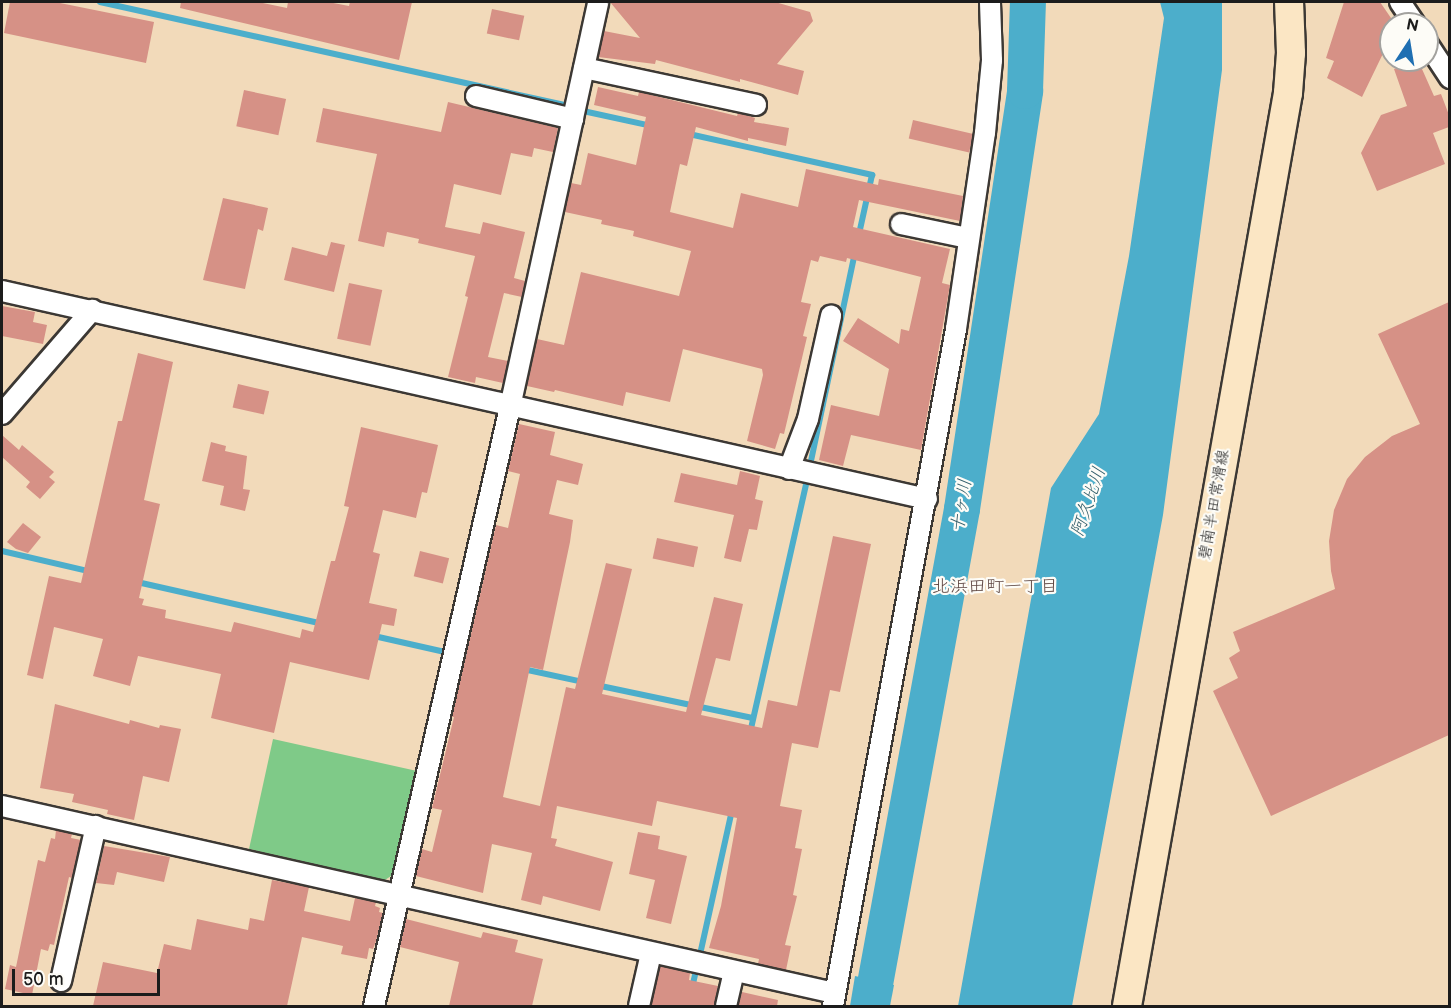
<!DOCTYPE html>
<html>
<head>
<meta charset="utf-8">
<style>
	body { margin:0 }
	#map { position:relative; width:1451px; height:1008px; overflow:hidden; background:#f2daba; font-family:"Balsamiq Sans","Klee One",sans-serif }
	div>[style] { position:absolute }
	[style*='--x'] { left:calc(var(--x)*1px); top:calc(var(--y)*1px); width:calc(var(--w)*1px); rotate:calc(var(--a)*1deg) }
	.green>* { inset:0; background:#7fca88 }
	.water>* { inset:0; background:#4caecb }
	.stream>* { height:6px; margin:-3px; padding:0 3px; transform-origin:3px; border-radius:3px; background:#4caecb }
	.river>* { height:36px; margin:-18px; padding:0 18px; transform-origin:18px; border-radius:18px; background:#4caecb }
	.building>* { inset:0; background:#d69186; transform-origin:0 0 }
	.roads { filter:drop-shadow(2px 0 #3c3834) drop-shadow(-2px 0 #3c3834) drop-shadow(0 2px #3c3834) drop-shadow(0 -2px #3c3834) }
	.minor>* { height:20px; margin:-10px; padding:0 10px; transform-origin:10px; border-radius:10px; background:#fff }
	.secondary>* { height:28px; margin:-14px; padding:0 14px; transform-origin:14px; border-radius:14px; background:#fbe6c4 }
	span { translate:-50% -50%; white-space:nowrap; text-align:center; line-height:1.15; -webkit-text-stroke:4.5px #fdfcf7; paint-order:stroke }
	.street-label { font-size:16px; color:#1c1c1c }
	.water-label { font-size:18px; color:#325e6b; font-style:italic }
	.neighbourhood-label { font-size:18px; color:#5d4541 }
	.frame { position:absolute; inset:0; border:3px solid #1c1c1c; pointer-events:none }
	.north { position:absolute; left:1379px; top:12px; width:60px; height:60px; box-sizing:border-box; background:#fdfcf7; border:2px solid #a3a29f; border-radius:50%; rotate:12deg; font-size:16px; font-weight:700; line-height:24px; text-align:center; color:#1c1c1c }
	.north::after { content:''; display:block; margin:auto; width:21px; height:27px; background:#1f6fb2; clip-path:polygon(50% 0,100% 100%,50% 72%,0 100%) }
	.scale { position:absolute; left:12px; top:969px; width:148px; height:27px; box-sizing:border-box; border:3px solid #1c1c1c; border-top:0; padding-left:8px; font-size:18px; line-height:21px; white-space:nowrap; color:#1c1c1c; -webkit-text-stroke:4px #fdfcf7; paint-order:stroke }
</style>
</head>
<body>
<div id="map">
	<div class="green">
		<i style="clip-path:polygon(273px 739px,417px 771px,394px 874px,385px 880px,249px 849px)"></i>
	</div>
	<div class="water">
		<i style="clip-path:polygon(1160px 2px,1222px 2px,1222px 70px,1163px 515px,1072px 1006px,958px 1006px,1051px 488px,1099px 414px,1129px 256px,1164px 18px)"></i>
		<i style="clip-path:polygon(855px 976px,894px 985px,890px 1006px,850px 1006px)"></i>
	</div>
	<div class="stream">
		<i style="--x:100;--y:2;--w:477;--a:12.5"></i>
		<i style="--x:583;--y:111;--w:71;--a:12.3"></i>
		<i style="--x:689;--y:134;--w:188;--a:12.6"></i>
		<i style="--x:872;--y:175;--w:60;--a:102.4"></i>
		<i style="--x:811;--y:461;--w:213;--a:-78.1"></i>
		<i style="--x:2;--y:551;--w:92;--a:13.1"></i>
		<i style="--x:137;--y:582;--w:191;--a:12.7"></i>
		<i style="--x:374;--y:636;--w:100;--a:12.7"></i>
		<i style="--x:523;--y:669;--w:61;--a:12.2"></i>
		<i style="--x:596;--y:685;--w:160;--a:11.9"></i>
		<i style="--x:750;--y:733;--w:255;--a:-77.3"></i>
		<i style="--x:701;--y:950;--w:143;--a:-77.5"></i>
		<i style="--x:692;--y:988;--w:17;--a:-77"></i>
	</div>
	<div class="river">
		<i style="--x:871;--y:1006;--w:505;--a:-79.62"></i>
		<i style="--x:962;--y:509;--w:423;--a:-81.4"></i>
		<i style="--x:1025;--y:91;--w:89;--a:-88.1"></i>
	</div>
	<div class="building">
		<i style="clip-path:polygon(10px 2px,55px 2px,154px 22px,146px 63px,4px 33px)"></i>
		<i style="clip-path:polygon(181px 2px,258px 2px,287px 8px,288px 2px,328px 2px,349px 6px,350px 2px,412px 2px,399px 60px,180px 8px)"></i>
		<i style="clip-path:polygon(610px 2px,775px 2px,810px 12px,813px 21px,777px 64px,804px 71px,798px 95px,740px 79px,740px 82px,656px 60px,655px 64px,598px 57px,604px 31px,640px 38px)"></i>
		<i style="clip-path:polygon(1344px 2px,1380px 2px,1391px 18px,1391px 37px,1362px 97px,1327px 78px,1334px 61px,1326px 58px)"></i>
		<i style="left:492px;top:9px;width:33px;height:25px;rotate:12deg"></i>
		<i style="clip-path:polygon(1418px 60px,1434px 96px,1441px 94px,1449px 115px,1449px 127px,1433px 133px,1445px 164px,1377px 191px,1361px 153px,1381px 115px,1407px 106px,1394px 69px)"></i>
		<i style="clip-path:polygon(598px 87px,638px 96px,639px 92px,737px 116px,738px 113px,746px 115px,755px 118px,754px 122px,789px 128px,786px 146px,748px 138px,748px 141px,696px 127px,687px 166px,680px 164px,670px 212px,733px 228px,741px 193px,798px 207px,806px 169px,878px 185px,879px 179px,963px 196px,960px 221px,859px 200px,853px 227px,950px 249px,942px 283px,950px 285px,921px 450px,851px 435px,843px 466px,819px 460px,831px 405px,879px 416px,889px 369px,843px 341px,858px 318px,899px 344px,901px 329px,909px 331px,921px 277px,847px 258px,846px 262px,820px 256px,818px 262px,811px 260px,801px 302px,811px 304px,803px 336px,807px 337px,784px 434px,780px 433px,775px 449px,747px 441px,763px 375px,762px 369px,683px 349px,670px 402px,626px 392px,623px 406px,555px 390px,554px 392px,527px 386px,537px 339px,564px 345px,581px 272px,679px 296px,691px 251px,633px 236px,634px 231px,601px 224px,602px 220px,565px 212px,571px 183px,581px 185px,588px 153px,636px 165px,646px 117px,594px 105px)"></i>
		<i style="left:244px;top:90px;width:43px;height:37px;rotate:12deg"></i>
		<i style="clip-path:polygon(448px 102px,558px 128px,553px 152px,534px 148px,532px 157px,511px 153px,501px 195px,454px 184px,445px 227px,480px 234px,483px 222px,525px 232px,514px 278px,525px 281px,522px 297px,504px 293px,488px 357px,508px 361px,503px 383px,476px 377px,475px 383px,448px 377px,468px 297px,465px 296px,475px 256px,418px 243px,419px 239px,387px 232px,384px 247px,358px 241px,377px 154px,316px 142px,323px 108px,441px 132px)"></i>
		<i style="left:913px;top:120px;width:62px;height:19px;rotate:13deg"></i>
		<i style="clip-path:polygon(223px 198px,268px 208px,263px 231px,258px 229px,245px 289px,203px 280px)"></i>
		<i style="clip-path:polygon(331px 242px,345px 245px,334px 292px,284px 280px,292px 247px,327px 256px)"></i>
		<i style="left:349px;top:283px;width:34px;height:57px;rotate:12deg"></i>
		<i style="clip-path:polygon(1449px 302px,1449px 735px,1271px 816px,1213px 691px,1238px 678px,1229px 658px,1240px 651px,1233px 632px,1335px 589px,1331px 571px,1329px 541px,1334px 510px,1347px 479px,1365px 457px,1392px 436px,1420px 424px,1378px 334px)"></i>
		<i style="clip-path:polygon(2px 306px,35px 312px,33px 322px,47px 325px,43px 344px,2px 336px)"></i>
		<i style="clip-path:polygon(138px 353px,173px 362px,144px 500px,160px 504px,139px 598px,144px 599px,142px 605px,166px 610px,165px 618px,231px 632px,234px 622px,300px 638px,302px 629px,313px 632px,331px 561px,335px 561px,349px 507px,344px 506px,361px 427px,438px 445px,427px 493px,422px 492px,416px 518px,383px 510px,373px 552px,380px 554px,369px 603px,397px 609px,394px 626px,382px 624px,369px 680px,290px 662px,274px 733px,211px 718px,221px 674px,138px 656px,130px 686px,93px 676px,103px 639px,54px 627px,43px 679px,27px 675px,49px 576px,81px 583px,118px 421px,122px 421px)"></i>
		<i style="left:238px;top:384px;width:32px;height:24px;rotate:13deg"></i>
		<i style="clip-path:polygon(519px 424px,555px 432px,550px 455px,583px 464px,578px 485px,557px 480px,549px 514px,573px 520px,570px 542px,543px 670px,530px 667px,503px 797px,540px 806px,566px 687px,575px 689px,606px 563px,632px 569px,602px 694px,686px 712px,714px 597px,743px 604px,730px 661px,716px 658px,701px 715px,762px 728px,768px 700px,797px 706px,833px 536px,871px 544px,840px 692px,830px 690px,818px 748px,792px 743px,780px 806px,802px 810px,795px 848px,802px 849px,793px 895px,797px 896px,785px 945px,791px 946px,786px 970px,758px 964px,759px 959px,709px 948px,721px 906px,737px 818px,657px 801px,652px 826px,557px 806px,551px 838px,557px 839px,555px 846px,613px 862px,600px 911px,543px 896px,541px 905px,521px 900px,532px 853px,492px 844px,483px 893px,416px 876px,422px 849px,432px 852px,442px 810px,432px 808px,454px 717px,452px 717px,496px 525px,508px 528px,520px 474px,508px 471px)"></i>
		<i style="clip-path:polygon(2px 435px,19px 450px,22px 445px,54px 472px,49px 477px,55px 482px,40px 499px,26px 487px,30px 482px,2px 457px)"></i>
		<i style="clip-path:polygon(211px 442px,226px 446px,225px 451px,247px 456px,243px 489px,250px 490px,245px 511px,220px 505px,224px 486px,202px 481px)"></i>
		<i style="clip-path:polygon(740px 471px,760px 476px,755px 499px,763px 501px,757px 530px,749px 529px,741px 562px,724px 558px,734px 515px,674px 502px,681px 473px,737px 485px)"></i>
		<i style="clip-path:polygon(23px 523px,41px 537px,28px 553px,16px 549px,7px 542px)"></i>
		<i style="left:657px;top:538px;width:42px;height:21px;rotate:12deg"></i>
		<i style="left:420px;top:551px;width:30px;height:26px;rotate:14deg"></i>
		<i style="clip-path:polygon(55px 704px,129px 724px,130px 720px,159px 728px,160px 725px,181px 729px,169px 782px,143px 776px,134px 820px,107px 814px,108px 810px,72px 802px,74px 794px,40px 788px)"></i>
		<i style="clip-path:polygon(56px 830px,72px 834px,71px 838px,81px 840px,72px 878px,69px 877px,54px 945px,50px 944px,48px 951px,41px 949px,32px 995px,5px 989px,10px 965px,16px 967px,38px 860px,45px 862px,51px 838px,55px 839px)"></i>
		<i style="clip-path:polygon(638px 832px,660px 836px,658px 849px,687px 856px,671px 924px,646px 918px,655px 880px,629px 874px)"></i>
		<i style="clip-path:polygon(104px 846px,170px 857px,164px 882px,117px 872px,114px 885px,96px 883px)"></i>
		<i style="clip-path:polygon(272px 880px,309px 887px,304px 911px,350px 921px,355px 898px,376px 902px,375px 906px,380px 908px,379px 912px,383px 913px,376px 941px,373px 949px,369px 948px,367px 959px,341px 954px,343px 946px,302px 937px,287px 1006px,93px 1006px,103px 962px,157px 973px,164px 944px,191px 950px,197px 919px,248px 930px,250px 918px,264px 921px)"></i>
		<i style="clip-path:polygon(406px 919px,481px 938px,483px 932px,518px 940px,515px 952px,543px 959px,532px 1006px,449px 1006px,459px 962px,400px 947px)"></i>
		<i style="clip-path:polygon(660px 966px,690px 973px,689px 980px,718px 986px,714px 1006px,651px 1006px)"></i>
		<i style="clip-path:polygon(742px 992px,778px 1000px,777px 1006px,738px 1006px)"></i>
	</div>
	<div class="roads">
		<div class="minor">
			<i style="--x:1400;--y:2;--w:27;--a:56"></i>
			<i style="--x:1427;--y:43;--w:42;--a:56.7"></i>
			<i style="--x:584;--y:68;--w:176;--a:12.1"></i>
			<i style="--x:476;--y:96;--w:100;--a:13.3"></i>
			<i style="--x:901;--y:224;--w:68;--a:11.8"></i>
			<i style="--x:2;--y:291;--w:948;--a:12.67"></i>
			<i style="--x:2;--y:414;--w:138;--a:-49.1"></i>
			<i style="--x:789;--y:469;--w:53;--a:-69.2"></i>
			<i style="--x:808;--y:419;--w:106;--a:-77.4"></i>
			<i style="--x:2;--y:806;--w:853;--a:12.67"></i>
			<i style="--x:61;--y:981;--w:159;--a:-77.3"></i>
			<i style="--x:374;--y:1006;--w:614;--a:-77.21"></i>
			<i style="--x:510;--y:407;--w:414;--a:-77.7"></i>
			<i style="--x:639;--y:1006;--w:54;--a:-77.2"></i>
			<i style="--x:726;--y:1006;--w:35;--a:-77"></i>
			<i style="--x:833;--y:1006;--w:688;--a:-79.7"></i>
			<i style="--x:956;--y:329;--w:198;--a:-81.6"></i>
			<i style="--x:985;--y:133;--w:73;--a:-84.5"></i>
			<i style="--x:992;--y:60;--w:58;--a:-92"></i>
		</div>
		<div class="secondary">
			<i style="--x:1127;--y:1006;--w:927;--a:-80"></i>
			<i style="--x:1288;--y:93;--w:40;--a:-85.7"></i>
			<i style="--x:1291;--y:53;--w:51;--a:-92.2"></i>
		</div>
	</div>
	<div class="street-label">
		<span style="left:1215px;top:505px;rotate:-80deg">碧南半田常滑線</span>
	</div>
	<div class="water-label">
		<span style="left:1089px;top:502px;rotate:-71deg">阿久比川</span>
		<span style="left:962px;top:506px;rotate:-81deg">十ヶ川</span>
	</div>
	<div class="neighbourhood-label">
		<span style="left:995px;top:587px">北浜田町一丁目</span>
	</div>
	<div class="frame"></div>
	<div class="north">N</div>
	<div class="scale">50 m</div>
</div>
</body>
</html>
